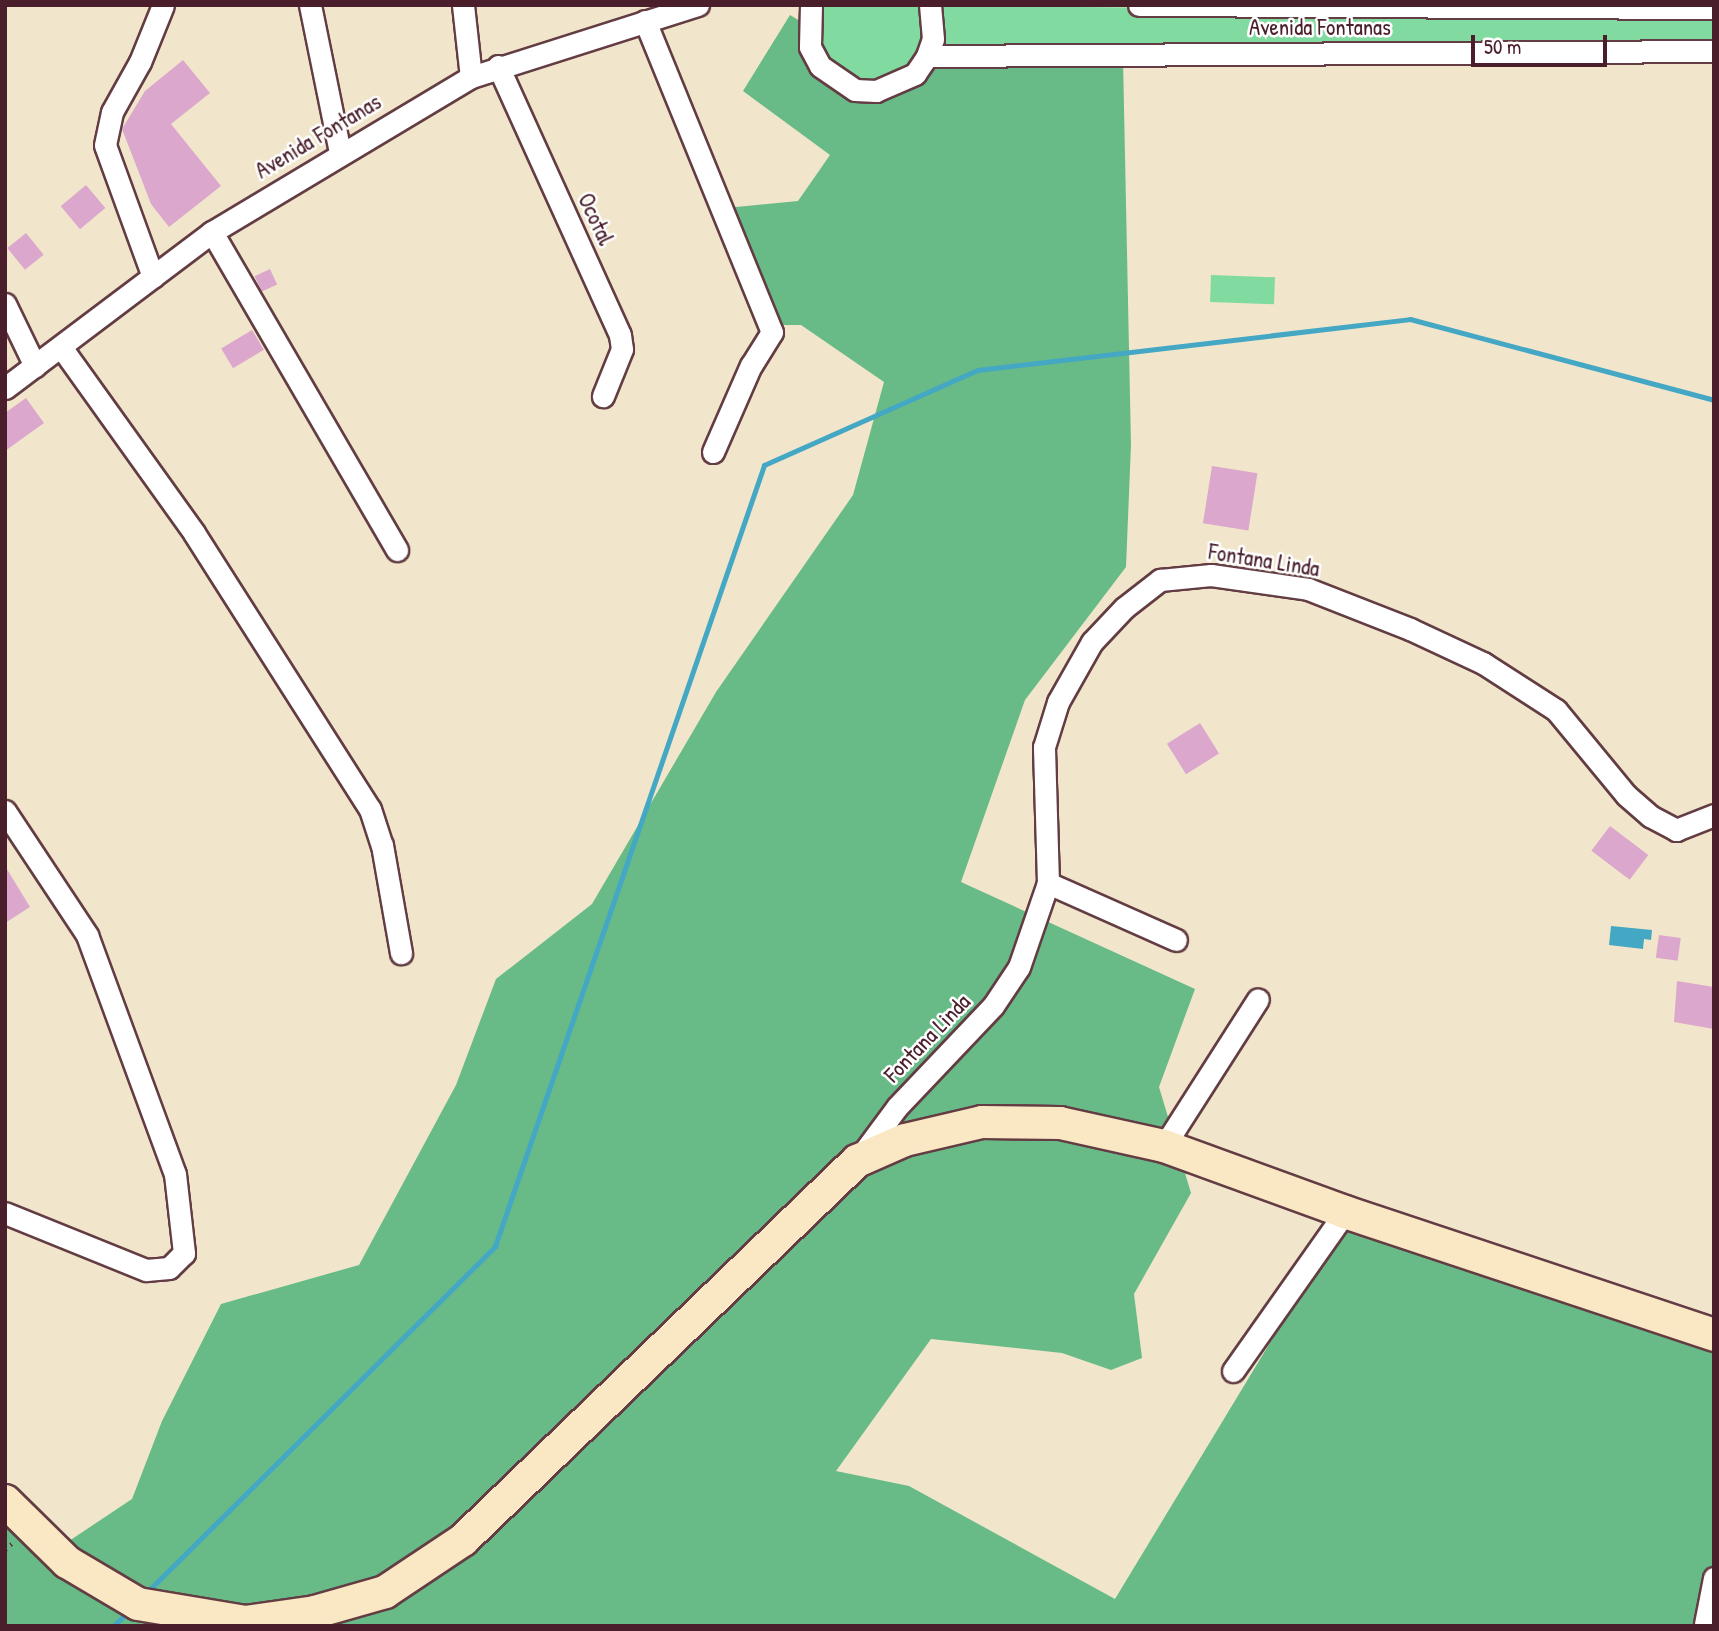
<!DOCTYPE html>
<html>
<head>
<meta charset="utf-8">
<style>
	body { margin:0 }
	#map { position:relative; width:1719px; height:1631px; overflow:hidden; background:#f1e6cc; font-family:"Patrick Hand",sans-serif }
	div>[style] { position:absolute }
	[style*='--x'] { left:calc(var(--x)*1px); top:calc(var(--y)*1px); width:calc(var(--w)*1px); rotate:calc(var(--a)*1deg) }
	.green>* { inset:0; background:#81dba1; transform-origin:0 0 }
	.forest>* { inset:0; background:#68bb87 }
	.water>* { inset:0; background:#44a7c4 }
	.stream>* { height:5px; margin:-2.5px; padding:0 2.5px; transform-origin:2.5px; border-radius:2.5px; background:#44a7c4 }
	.building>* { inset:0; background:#dca7cc; transform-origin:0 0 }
	.path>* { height:3.5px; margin-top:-1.75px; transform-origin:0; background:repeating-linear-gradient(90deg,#633d43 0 2px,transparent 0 7px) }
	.roads { filter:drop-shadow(2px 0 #633d43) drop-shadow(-2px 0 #633d43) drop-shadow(0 2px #633d43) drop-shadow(0 -2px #633d43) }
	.minor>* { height:21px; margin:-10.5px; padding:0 10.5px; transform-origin:10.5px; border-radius:10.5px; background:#fff }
	.secondary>* { height:32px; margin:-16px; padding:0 16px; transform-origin:16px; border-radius:16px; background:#fae7c3 }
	span { translate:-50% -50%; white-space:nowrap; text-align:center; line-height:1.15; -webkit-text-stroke:5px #fff; paint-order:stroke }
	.street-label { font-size:23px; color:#4a1f2b }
	.frame { position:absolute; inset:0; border:7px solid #4a1f2b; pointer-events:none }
	.scale { position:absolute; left:1471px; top:35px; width:136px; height:32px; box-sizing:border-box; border:4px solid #4a1f2b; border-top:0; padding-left:9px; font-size:21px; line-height:24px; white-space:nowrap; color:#4a1f2b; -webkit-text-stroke:5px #fff; paint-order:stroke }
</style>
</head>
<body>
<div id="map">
	<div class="green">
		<i style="clip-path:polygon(814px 5px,1714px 12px,1714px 40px,928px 53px,877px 89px,822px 65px)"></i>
		<i style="left:1211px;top:275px;width:64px;height:27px;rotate:2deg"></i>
	</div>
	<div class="forest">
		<i style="clip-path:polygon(790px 15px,805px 24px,808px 46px,855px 89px,928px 57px,1123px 59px,1131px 445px,1126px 567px,1025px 700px,961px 882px,1195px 989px,1159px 1087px,1191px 1193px,1134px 1294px,1142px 1358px,1111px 1370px,1062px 1353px,931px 1339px,836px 1471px,909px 1486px,1115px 1599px,1345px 1219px,1714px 1340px,1714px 1565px,1693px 1626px,5px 1626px,5px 1522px,51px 1553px,132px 1499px,162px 1421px,221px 1304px,359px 1265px,456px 1085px,496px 979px,592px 904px,716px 692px,853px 495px,884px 382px,801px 325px,776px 325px,726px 208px,798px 201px,830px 155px,743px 91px)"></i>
	</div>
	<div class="water">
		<i style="clip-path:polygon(1611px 926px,1652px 930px,1651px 940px,1644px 939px,1643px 949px,1609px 945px)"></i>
	</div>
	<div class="stream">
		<i style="--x:145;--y:1594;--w:494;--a:-44.8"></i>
		<i style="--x:495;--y:1246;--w:826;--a:-70.99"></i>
		<i style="--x:764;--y:465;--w:233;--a:-24"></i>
		<i style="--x:977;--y:370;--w:436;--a:-6.7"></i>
		<i style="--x:1410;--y:319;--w:315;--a:14.9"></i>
		<i style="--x:113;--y:1626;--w:22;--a:-43"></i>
	</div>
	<div class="building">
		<i style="clip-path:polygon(183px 60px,210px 93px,171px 124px,221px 186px,169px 227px,151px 204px,122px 129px,145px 91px)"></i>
		<i style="left:86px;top:185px;width:30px;height:33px;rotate:50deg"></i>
		<i style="left:26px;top:233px;width:28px;height:24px;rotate:51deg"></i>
		<i style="left:270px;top:269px;width:17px;height:17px;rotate:65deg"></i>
		<i style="left:252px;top:330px;width:23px;height:36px;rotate:59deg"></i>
		<i style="clip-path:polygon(26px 398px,44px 423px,5px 451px,5px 413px)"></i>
		<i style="left:1212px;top:466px;width:46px;height:58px;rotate:9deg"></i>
		<i style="left:1200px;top:723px;width:36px;height:39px;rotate:58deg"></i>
		<i style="left:1610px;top:826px;width:48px;height:31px;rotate:37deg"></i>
		<i style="clip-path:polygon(5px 866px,30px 907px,5px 923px)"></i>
		<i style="left:1659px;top:935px;width:22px;height:23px;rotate:8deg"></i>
		<i style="clip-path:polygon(1677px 981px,1714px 987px,1714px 1029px,1674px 1022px)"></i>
	</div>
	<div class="path">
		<i style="--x:5;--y:1550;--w:12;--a:-42"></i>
	</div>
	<div class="roads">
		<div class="minor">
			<i style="--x:310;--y:5;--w:150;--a:78.5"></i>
			<i style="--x:463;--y:5;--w:72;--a:83.7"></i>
			<i style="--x:811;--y:5;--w:42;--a:91.4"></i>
			<i style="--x:810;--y:47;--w:21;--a:62"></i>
			<i style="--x:820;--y:66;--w:42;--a:34.4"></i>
			<i style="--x:855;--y:90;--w:21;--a:3"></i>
			<i style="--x:876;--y:91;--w:43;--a:-23.6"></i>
			<i style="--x:915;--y:74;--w:22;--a:-56"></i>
			<i style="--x:927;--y:56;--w:18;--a:-71"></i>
			<i style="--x:933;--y:39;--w:34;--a:-95"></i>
			<i style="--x:1139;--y:5;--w:575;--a:0.3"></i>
			<i style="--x:645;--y:21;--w:336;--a:67.8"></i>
			<i style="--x:772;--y:332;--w:39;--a:122"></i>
			<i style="--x:751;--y:365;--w:95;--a:113.6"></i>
			<i style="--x:927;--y:56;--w:787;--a:-0.36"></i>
			<i style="--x:498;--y:66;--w:295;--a:65.6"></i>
			<i style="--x:620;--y:335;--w:14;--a:82"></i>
			<i style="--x:622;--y:349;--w:51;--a:112"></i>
			<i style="--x:212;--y:232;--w:368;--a:59.8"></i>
			<i style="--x:153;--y:277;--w:140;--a:-110"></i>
			<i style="--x:105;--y:145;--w:34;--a:-78"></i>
			<i style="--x:112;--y:112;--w:57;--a:-60.8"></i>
			<i style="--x:140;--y:62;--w:61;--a:-68"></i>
			<i style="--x:5;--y:304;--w:69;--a:64.2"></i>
			<i style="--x:61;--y:347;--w:229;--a:54.4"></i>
			<i style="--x:194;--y:533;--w:327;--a:57.5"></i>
			<i style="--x:370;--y:809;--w:38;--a:72"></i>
			<i style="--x:382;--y:845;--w:110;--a:80"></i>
			<i style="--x:5;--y:388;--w:259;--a:-37"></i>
			<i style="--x:212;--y:232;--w:302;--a:-30.9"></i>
			<i style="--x:471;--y:77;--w:238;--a:-17.6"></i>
			<i style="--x:5;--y:811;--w:149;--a:56.5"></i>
			<i style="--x:87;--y:935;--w:255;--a:69.8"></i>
			<i style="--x:175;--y:1174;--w:80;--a:83.5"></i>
			<i style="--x:184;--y:1253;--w:21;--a:135"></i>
			<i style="--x:169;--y:1268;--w:23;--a:175"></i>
			<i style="--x:146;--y:1270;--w:152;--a:-158"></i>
			<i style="--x:1048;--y:883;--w:140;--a:24"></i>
			<i style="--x:1164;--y:1146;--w:174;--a:-57.4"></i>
			<i style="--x:860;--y:1157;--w:62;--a:-53.5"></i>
			<i style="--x:897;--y:1107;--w:139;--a:-46.5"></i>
			<i style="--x:993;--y:1006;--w:47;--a:-56.3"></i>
			<i style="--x:1019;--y:967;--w:89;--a:-71"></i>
			<i style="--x:1048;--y:883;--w:136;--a:-91.7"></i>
			<i style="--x:1044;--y:747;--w:47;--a:-72.7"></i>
			<i style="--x:1058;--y:702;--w:69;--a:-60.5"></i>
			<i style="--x:1092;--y:642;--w:47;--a:-46.7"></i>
			<i style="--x:1124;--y:608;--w:46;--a:-37.9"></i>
			<i style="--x:1160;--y:580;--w:51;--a:-5.6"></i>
			<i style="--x:1211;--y:575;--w:98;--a:8.2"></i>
			<i style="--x:1308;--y:589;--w:110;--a:21.4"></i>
			<i style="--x:1410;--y:629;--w:81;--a:25"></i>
			<i style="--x:1483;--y:663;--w:87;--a:32.8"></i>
			<i style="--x:1556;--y:710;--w:110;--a:50.5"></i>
			<i style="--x:1626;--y:795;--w:32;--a:41"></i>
			<i style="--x:1650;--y:816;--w:30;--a:28"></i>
			<i style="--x:1676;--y:830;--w:41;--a:-21.5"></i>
			<i style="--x:1233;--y:1371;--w:194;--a:-54.8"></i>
			<i style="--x:1705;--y:1624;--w:47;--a:-78.9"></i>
		</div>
		<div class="secondary">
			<i style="--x:5;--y:1501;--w:87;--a:44.5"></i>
			<i style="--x:67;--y:1562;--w:82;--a:30.6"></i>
			<i style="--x:138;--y:1604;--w:109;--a:9.5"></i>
			<i style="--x:245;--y:1622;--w:71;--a:-8.1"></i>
			<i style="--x:315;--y:1612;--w:73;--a:-15.9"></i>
			<i style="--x:385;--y:1592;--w:94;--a:-33.7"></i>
			<i style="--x:463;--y:1540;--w:547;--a:-43.89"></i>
			<i style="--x:857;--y:1161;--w:52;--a:-23.6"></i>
			<i style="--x:905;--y:1140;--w:79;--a:-13.2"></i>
			<i style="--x:982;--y:1122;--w:78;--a:0.7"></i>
			<i style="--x:1060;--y:1123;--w:107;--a:12.5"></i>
			<i style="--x:1164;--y:1146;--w:193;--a:20"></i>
			<i style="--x:1345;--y:1212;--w:389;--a:18.4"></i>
		</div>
	</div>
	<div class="street-label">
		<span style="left:1320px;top:27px">Avenida Fontanas</span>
		<span style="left:318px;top:136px;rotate:-31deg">Avenida Fontanas</span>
		<span style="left:596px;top:219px;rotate:65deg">Ocotal</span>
		<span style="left:1264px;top:560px;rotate:9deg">Fontana Linda</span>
		<span style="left:927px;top:1038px;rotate:-46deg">Fontana Linda</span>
	</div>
	<div class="frame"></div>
	<div class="scale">50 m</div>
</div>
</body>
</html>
